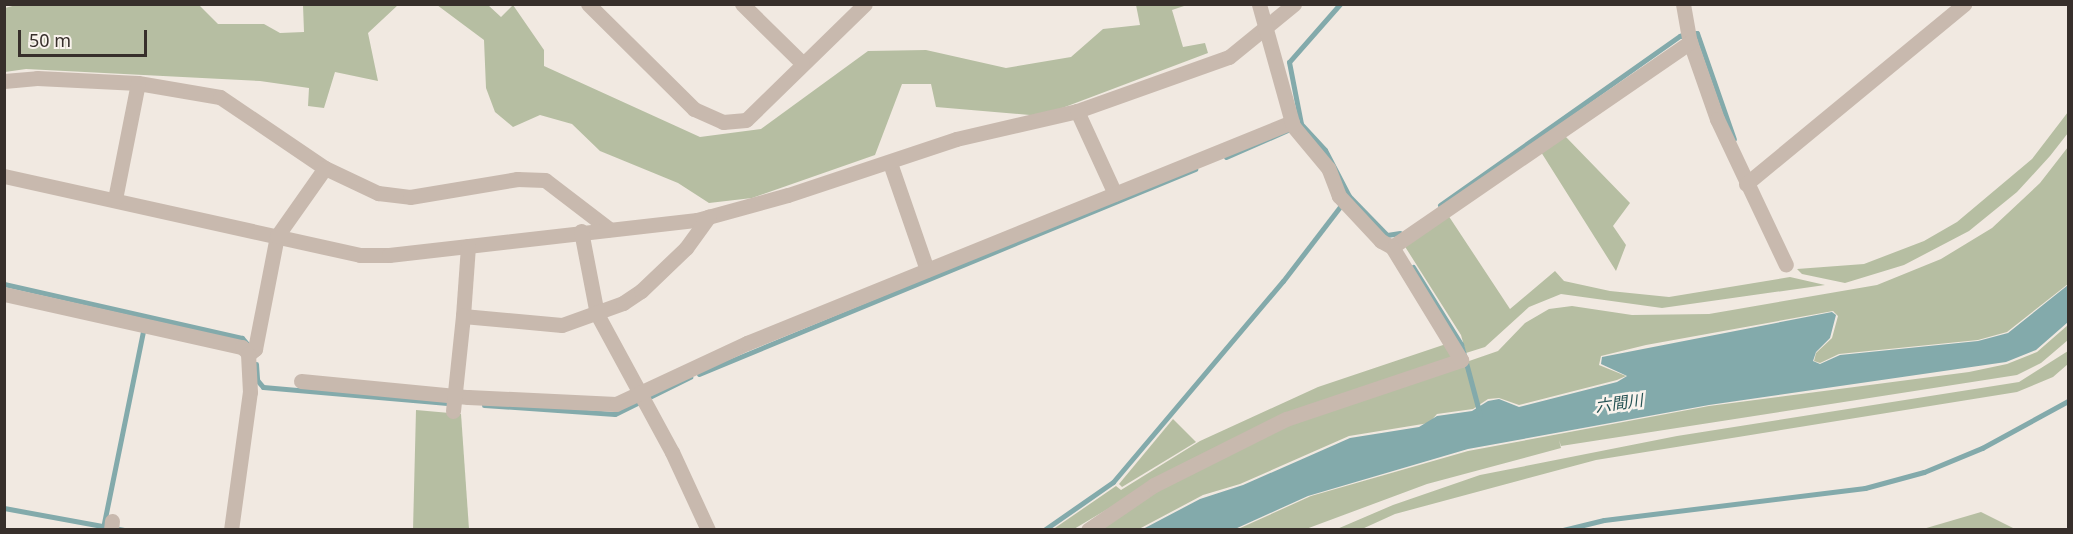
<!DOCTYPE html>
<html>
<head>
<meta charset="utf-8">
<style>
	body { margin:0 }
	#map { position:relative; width:2073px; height:534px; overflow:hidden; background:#f1e9e1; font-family:"Noto Sans","Noto Sans JP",sans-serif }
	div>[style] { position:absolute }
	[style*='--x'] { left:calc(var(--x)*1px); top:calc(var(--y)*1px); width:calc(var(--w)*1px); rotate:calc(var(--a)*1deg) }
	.green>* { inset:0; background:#b6bea2 }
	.water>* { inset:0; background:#83aaab }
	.stream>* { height:5px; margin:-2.5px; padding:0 2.5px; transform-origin:2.5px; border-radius:2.5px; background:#83aaab }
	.minor>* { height:15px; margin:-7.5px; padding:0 7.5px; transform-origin:7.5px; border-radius:7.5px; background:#c8b9ae }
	span { translate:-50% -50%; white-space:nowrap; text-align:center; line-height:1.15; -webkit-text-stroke:5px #f9f3ed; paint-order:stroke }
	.water-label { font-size:16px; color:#255354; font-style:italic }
	.frame { position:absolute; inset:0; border:6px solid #372f2b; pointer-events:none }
	.scale { position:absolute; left:18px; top:30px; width:129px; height:27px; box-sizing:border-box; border:3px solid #372f2b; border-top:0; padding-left:8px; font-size:18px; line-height:21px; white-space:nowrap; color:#372f2b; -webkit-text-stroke:4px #f9f3ed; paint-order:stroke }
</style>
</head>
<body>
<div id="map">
	<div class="green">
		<i style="clip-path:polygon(20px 4px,199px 5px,218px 24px,264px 24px,280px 33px,304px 32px,303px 5px,398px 5px,368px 33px,378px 81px,335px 72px,324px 108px,308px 106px,309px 88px,260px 81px,26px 69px,5px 72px,5px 8px)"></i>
		<i style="clip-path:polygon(437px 5px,488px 5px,501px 17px,513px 5px,544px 50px,544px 66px,700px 137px,761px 129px,868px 51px,926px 50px,1006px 68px,1071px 57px,1103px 29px,1140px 25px,1136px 5px,1187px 5px,1172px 10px,1183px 47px,1205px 43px,1208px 53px,1041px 116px,936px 107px,931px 84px,902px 84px,875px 155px,752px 198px,709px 203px,678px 183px,600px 151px,572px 124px,540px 115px,513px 127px,495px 112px,486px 88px,484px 40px)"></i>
		<i style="clip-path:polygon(2068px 112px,2068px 133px,2050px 156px,2017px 192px,1969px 231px,1904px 265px,1845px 283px,1802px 274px,1797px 269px,1864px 264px,1924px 241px,1957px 222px,2032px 159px)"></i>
		<i style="clip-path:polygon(1565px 136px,1630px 203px,1613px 226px,1626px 245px,1616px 271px,1541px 152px)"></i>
		<i style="clip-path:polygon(2068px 147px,2068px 284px,2007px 332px,1978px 340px,1839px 354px,1820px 363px,1814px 361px,1816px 353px,1832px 338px,1838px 316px,1833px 311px,1646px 345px,1601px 356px,1599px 365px,1626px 376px,1617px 380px,1519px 405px,1499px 398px,1488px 399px,1473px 409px,1437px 414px,1429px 423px,1349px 436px,1240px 484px,1203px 495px,1139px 529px,1097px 530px,1169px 483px,1293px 422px,1498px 351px,1525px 323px,1549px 309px,1572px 306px,1632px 315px,1709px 314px,1877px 285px,1941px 259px,1992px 228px,2040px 183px)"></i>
		<i style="clip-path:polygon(1448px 215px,1510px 309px,1555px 271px,1564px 281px,1610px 291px,1669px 297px,1790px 277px,1825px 285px,1662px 308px,1561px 294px,1529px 307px,1485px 347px,1466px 353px,1461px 335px,1404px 245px)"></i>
		<i style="clip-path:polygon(2068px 325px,2068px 340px,2041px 363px,2017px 375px,1561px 446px,1559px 440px,1561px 448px,1427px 484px,1306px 529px,1238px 529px,1311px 496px,1468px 451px,1709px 406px,1969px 372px,2007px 364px,2037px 352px)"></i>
		<i style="clip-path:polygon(1446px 344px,1454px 356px,1165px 475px,1074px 529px,1052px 530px,1116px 486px,1121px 490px,1200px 441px,1318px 387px)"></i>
		<i style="clip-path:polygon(2068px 351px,2068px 364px,2053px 377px,2017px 392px,1596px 460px,1395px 514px,1362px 529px,1337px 529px,1393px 505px,1480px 475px,1677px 436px,2019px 382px)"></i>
		<i style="clip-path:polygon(416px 410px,461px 414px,469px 529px,413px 530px)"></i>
		<i style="clip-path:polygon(1173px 419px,1196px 442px,1122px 487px,1119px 484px)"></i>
		<i style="clip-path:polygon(1981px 512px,2015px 529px,1923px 529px)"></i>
	</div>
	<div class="water">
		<i style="clip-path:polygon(2068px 285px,2068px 322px,2036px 350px,2006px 362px,1709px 405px,1468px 449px,1308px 496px,1235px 529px,1143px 529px,1200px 499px,1243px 485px,1350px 438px,1419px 427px,1437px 416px,1472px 411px,1488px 401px,1499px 399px,1519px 407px,1617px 382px,1627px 376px,1601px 364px,1602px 357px,1832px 312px,1836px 315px,1830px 338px,1816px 352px,1813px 361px,1820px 364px,1840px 355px,1978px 341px,2008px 333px)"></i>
	</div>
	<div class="stream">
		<i style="--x:1340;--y:4;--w:77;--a:131.3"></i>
		<i style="--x:1289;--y:62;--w:63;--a:79"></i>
		<i style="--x:1301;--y:124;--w:35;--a:47"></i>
		<i style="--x:1325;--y:150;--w:52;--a:62.4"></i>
		<i style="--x:1349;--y:196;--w:54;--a:45.7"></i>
		<i style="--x:1387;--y:235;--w:13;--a:-9"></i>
		<i style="--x:1226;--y:157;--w:82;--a:-23.7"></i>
		<i style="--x:1440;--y:205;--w:294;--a:-35.2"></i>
		<i style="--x:1680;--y:36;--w:17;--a:-10"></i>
		<i style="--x:1697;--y:33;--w:112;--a:70.8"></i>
		<i style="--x:1413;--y:267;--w:91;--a:58.1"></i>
		<i style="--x:1461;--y:344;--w:73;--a:75"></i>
		<i style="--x:4;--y:284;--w:244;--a:12.8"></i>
		<i style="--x:242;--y:338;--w:9;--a:49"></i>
		<i style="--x:256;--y:364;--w:16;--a:86"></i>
		<i style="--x:257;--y:380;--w:9;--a:49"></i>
		<i style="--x:263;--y:387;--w:185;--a:5"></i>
		<i style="--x:699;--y:374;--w:537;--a:-22.46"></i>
		<i style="--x:484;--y:405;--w:131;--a:3.9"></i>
		<i style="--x:615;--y:414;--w:84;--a:-26.3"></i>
		<i style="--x:4;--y:508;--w:122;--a:10.4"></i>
		<i style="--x:104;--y:523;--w:200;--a:-78.5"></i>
		<i style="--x:1044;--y:530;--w:84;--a:-34.8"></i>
		<i style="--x:1113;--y:482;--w:263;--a:-49.8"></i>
		<i style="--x:1283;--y:281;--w:97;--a:-52.5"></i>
		<i style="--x:1563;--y:530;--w:42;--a:-13.7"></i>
		<i style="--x:1604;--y:520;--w:263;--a:-7"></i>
		<i style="--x:1865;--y:488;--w:61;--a:-15.2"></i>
		<i style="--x:1924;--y:472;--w:63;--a:-22.5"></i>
		<i style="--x:1982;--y:448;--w:98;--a:-28.7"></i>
	</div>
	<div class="minor">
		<i style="--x:588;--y:4;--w:149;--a:44.7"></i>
		<i style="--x:694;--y:109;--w:32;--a:24"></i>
		<i style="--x:723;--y:122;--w:23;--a:-5"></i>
		<i style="--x:746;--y:120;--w:166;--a:-44.3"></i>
		<i style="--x:742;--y:4;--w:84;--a:44.5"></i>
		<i style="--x:1683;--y:4;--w:39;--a:80"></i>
		<i style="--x:1690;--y:42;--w:82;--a:70.7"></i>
		<i style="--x:1717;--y:119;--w:161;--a:64.7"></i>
		<i style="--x:4;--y:81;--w:33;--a:-5"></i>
		<i style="--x:37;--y:78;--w:101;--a:2.8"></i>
		<i style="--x:138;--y:83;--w:83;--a:9.7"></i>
		<i style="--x:220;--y:97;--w:127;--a:34.1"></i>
		<i style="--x:325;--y:168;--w:59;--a:25.3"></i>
		<i style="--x:378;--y:193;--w:32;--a:7"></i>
		<i style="--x:410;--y:197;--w:109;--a:-9.5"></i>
		<i style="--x:517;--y:179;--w:28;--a:2"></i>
		<i style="--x:545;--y:180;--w:81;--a:37.4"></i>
		<i style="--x:1077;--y:111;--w:91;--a:65.4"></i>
		<i style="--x:890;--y:163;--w:113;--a:70.9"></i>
		<i style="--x:4;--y:176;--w:365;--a:12.5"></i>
		<i style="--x:360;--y:255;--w:29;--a:0"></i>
		<i style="--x:389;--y:255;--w:310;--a:-6.5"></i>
		<i style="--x:697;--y:220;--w:94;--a:-15.4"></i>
		<i style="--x:788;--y:195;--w:177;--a:-18.4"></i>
		<i style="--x:956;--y:139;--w:124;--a:-13"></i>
		<i style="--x:1077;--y:111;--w:161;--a:-19.6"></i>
		<i style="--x:1229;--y:57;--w:84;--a:-39.2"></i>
		<i style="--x:1746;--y:184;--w:283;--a:-39.5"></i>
		<i style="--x:115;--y:199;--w:118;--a:-78.8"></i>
		<i style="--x:581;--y:231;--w:85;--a:79.1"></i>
		<i style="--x:597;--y:314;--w:157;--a:61.5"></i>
		<i style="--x:672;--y:452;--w:86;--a:65.2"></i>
		<i style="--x:468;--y:246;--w:70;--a:94.1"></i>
		<i style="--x:463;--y:316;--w:99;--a:5.2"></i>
		<i style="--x:562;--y:325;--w:65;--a:-19.8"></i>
		<i style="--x:623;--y:303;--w:22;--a:-34"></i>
		<i style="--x:641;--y:291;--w:62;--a:-43.7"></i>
		<i style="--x:686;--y:248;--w:39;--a:-54"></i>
		<i style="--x:1392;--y:247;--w:362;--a:-34.5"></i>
		<i style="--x:4;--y:294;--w:244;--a:12.6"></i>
		<i style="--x:242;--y:347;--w:10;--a:45"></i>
		<i style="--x:249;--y:354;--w:8;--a:-40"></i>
		<i style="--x:255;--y:349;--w:115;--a:-79"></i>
		<i style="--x:277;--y:236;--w:83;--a:-54.8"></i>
		<i style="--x:301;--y:381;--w:168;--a:5.5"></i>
		<i style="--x:468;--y:397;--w:148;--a:2.7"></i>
		<i style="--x:616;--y:404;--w:145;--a:-25"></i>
		<i style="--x:747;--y:343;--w:588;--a:-22.07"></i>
		<i style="--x:453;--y:411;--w:96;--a:-84"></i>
		<i style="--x:111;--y:530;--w:9;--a:-84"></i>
		<i style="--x:231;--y:530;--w:139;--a:-82.2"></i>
		<i style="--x:250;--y:392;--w:38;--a:-93"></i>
		<i style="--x:1088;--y:530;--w:80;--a:-34.3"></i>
		<i style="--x:1154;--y:485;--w:148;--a:-26.6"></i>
		<i style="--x:1286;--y:419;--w:185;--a:-18.6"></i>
		<i style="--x:1461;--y:360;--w:132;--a:-121.4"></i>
		<i style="--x:1392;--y:247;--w:13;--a:-151"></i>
		<i style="--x:1381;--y:241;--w:62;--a:-133"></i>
		<i style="--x:1339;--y:196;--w:30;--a:-111"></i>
		<i style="--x:1328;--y:168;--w:55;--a:-129.8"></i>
		<i style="--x:1293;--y:126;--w:127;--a:-105.6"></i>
	</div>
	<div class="water-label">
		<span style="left:1619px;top:403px;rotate:-8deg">六間川</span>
	</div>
	<div class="frame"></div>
	<div class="scale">50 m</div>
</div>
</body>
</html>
